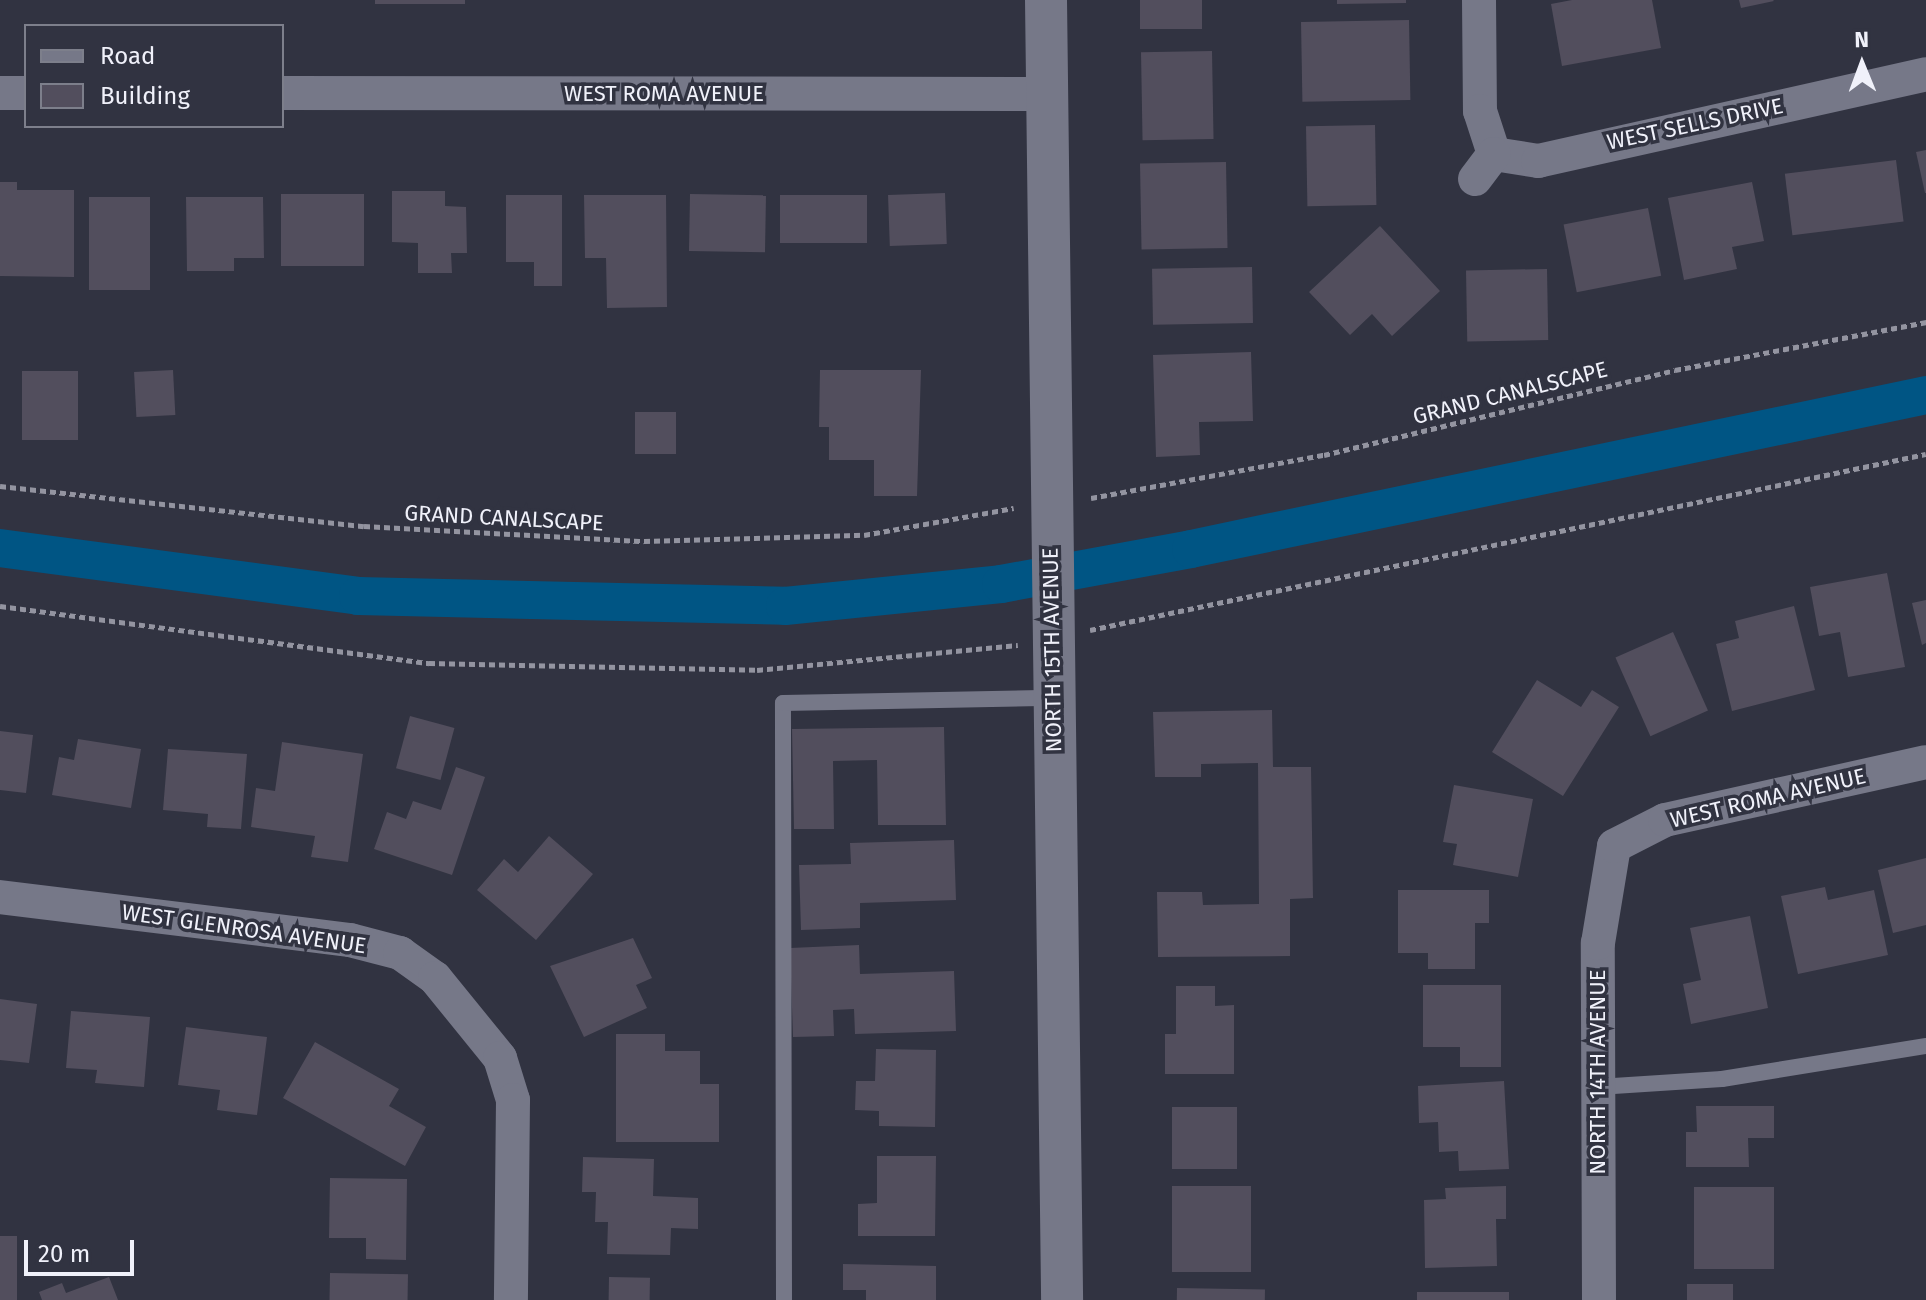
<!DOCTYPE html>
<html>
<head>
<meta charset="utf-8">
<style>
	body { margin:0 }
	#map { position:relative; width:1926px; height:1300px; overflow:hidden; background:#313341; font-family:"Fira Sans",sans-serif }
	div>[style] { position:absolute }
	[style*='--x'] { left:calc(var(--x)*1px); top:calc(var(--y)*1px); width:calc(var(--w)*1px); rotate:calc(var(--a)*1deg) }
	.canal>* { height:38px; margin:-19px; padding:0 19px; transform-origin:19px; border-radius:19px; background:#005584 }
	.building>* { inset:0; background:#524e5d; transform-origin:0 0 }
	.path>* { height:5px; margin-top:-2.5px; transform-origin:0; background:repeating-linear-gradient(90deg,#9394a0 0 6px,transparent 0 10px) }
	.service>* { height:16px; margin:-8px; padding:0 8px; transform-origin:8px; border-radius:8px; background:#767888 }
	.minor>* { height:34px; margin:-17px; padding:0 17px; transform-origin:17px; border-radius:17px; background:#767888 }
	.tertiary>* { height:42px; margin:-21px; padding:0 21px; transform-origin:21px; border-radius:21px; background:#767888 }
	span { translate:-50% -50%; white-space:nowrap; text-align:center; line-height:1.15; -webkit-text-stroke:7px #313341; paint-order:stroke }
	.street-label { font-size:22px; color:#f0f1fa }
	.legend { position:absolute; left:24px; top:24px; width:260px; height:104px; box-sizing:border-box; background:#313341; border:2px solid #7d7f8b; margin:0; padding:10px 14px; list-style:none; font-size:24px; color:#f0f1fa }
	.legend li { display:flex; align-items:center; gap:16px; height:40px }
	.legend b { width:40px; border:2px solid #7d7f8b }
	.north { position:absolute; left:1822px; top:24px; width:80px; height:80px; -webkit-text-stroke:6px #313341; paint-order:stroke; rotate:359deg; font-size:22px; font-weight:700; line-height:32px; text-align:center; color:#f0f1fa }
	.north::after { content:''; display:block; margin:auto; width:28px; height:36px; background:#f0f1fa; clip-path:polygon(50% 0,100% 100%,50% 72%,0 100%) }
	.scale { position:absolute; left:24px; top:1240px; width:110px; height:36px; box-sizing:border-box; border:4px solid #f0f1fa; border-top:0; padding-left:10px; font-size:24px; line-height:28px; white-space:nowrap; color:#f0f1fa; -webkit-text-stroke:6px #313341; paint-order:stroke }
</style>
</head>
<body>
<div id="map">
	<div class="canal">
		<i style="--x:0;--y:548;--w:361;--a:7.6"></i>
		<i style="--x:358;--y:596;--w:427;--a:1.3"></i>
		<i style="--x:785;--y:606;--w:217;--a:-5.8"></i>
		<i style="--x:1001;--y:584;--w:193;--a:-10.4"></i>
		<i style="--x:1191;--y:549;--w:751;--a:-11.83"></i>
	</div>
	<div class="building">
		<i style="left:375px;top:0;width:90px;height:4px"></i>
		<i style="left:1140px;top:0;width:62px;height:29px"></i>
		<i style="clip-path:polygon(1337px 0,1406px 0,1406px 3px,1337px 4px)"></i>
		<i style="clip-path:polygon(1572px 0,1652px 0,1661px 48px,1562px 66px,1551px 4px)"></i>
		<i style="clip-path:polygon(1739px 0,1773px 0,1774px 1px,1741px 8px)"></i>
		<i style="left:1409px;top:20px;width:80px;height:108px;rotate:89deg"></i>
		<i style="left:1212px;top:51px;width:88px;height:71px;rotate:89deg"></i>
		<i style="left:1375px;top:125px;width:80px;height:69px;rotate:89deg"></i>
		<i style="clip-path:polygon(1926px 150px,1926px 193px,1925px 193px,1916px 152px)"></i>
		<i style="left:1896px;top:160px;width:62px;height:112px;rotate:83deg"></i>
		<i style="left:1226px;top:162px;width:86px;height:86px;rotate:89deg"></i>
		<i style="clip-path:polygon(0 182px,17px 182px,17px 190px,74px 190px,74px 277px,0 276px)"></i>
		<i style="clip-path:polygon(1752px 182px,1764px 241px,1732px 247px,1737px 269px,1684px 280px,1668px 198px)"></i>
		<i style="clip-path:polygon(392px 191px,445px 191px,445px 206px,466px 207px,467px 253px,451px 253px,452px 273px,418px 273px,418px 243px,392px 242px)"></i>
		<i style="left:945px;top:193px;width:51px;height:57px;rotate:88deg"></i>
		<i style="left:281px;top:194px;width:83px;height:72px"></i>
		<i style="left:690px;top:194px;width:76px;height:57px;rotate:1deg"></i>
		<i style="clip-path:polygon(506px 195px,562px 195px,562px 286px,534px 286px,534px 262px,506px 262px)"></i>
		<i style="clip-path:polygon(584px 195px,666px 195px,667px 307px,607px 308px,606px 258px,585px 258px)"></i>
		<i style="left:780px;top:195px;width:87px;height:48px"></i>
		<i style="left:89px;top:197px;width:61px;height:93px"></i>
		<i style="clip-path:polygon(186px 197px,263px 197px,264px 258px,234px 258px,234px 271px,187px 271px)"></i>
		<i style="left:1648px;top:208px;width:69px;height:86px;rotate:79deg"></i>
		<i style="clip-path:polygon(1380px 226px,1440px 291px,1392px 336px,1372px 314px,1350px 335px,1309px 292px)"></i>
		<i style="left:1252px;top:267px;width:56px;height:100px;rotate:89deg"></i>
		<i style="left:1547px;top:269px;width:71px;height:81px;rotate:89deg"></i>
		<i style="clip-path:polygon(1251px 352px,1253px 421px,1199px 422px,1200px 455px,1156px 457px,1153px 355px)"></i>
		<i style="left:173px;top:370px;width:45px;height:39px;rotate:87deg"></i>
		<i style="clip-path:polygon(820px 370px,921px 370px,917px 496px,874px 496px,874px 460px,829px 460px,829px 427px,819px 427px)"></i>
		<i style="left:22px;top:371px;width:56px;height:69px"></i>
		<i style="left:635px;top:412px;width:41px;height:42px"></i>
		<i style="clip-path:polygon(1887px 573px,1905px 667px,1848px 677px,1840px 632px,1819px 636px,1810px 587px)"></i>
		<i style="clip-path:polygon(1926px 600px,1926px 643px,1922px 645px,1912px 603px)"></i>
		<i style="clip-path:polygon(1794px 606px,1815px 690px,1732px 711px,1716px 644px,1739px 638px,1735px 621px)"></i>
		<i style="left:1673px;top:632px;width:86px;height:63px;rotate:66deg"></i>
		<i style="clip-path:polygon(1537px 680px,1581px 707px,1592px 690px,1619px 707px,1563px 796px,1492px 752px)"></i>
		<i style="clip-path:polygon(1272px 710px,1273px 767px,1311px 767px,1313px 898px,1290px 899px,1290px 956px,1158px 957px,1157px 892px,1202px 892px,1203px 905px,1259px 904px,1258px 763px,1201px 764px,1201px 777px,1155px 777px,1153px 712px)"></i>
		<i style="left:410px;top:716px;width:46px;height:54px;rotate:15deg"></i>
		<i style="clip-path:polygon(944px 727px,946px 825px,878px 825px,877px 760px,833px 761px,834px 829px,794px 829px,792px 729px)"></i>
		<i style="clip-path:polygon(0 731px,33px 735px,26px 793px,0 790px)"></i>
		<i style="clip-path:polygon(78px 739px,141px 749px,131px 808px,52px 795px,59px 757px,74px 760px)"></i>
		<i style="clip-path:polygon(282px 742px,363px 754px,348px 862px,311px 857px,315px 836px,251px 827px,256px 788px,275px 791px)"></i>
		<i style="clip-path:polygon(168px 749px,247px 754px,241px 829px,207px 827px,208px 814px,163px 810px)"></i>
		<i style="clip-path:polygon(456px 767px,485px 777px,452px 875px,374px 849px,387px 812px,406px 819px,413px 801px,441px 810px)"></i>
		<i style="clip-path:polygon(1454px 785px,1533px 799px,1518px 877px,1453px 865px,1457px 844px,1443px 842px)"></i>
		<i style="clip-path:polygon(549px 836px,593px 874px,536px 940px,477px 890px,504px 859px,518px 872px)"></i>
		<i style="clip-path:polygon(954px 840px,956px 900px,860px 903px,860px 928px,801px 930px,799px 865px,851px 864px,850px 843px)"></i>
		<i style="clip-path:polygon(1926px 858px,1926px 925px,1893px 933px,1878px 870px)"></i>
		<i style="clip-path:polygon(1825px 887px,1828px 900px,1874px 890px,1888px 955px,1798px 974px,1781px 896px)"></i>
		<i style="clip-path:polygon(1398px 890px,1489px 890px,1489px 923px,1475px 923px,1475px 969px,1428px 969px,1428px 953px,1398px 953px)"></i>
		<i style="clip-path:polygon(1750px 916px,1768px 1008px,1691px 1024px,1683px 984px,1701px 980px,1690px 928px)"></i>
		<i style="clip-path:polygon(633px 938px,652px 978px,636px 985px,647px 1008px,584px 1037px,550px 966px)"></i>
		<i style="clip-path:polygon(859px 945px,860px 974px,954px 971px,956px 1031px,855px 1034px,854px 1009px,833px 1010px,834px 1036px,793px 1037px,790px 948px)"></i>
		<i style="clip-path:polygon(1423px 985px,1501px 985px,1501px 1067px,1460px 1067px,1460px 1047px,1423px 1047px)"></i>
		<i style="clip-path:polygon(1176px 986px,1215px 986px,1215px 1006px,1234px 1005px,1234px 1074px,1165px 1074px,1165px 1034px,1176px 1034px)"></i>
		<i style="clip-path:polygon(0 999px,37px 1004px,29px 1063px,0 1060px)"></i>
		<i style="clip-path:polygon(71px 1011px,150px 1017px,144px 1087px,95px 1083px,97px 1070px,66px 1068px)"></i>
		<i style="clip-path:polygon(186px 1027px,267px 1037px,257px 1115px,217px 1110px,220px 1090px,178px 1085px)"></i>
		<i style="clip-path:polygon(616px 1034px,665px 1034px,665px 1051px,700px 1051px,700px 1084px,719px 1084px,719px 1142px,616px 1142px)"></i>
		<i style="clip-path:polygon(315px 1042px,399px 1089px,389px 1106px,426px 1127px,405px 1166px,283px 1098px)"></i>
		<i style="clip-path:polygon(876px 1049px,936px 1050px,935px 1127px,879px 1126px,879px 1111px,855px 1110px,856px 1081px,875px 1081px)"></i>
		<i style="clip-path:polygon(1504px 1081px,1509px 1169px,1459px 1171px,1458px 1151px,1439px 1152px,1438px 1122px,1419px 1123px,1418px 1086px)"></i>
		<i style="clip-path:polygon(1696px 1106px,1774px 1106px,1774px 1138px,1748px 1138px,1749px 1167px,1686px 1167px,1686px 1132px,1697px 1132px)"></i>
		<i style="left:1172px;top:1107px;width:65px;height:62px"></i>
		<i style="clip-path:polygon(877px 1156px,936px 1156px,935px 1236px,858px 1236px,858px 1204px,877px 1203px)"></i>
		<i style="clip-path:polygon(583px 1157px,654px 1159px,653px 1196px,698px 1198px,698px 1229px,671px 1228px,670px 1255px,607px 1254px,608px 1222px,595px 1222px,596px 1192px,582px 1192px)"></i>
		<i style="clip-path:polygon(330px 1178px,407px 1179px,406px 1260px,366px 1259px,366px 1238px,329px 1238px)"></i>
		<i style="left:1251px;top:1186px;width:86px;height:79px;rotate:90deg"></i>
		<i style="clip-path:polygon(1506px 1186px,1506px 1219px,1496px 1219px,1497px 1266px,1425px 1268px,1424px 1200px,1446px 1199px,1445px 1188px)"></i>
		<i style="left:1694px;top:1187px;width:80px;height:82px"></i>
		<i style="left:0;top:1236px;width:17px;height:64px"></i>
		<i style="clip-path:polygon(843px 1264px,936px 1266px,936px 1300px,866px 1300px,866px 1290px,843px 1290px)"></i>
		<i style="left:330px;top:1273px;width:78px;height:27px;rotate:1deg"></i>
		<i style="clip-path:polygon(109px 1277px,118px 1300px,42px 1300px,39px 1292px,62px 1283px,66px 1293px)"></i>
		<i style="left:609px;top:1277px;width:41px;height:23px;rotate:1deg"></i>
		<i style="left:1733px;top:1284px;width:16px;height:46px;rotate:90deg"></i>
		<i style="left:1177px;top:1288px;width:88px;height:12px;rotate:1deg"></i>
		<i style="left:1509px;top:1292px;width:8px;height:92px;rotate:90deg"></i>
	</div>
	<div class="path">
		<i style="--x:0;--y:486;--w:366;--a:6.3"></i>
		<i style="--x:364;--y:526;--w:280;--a:3.1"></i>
		<i style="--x:644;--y:541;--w:220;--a:-1.6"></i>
		<i style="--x:864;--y:535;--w:152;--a:-10.2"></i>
		<i style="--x:1091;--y:498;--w:237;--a:-10.5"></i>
		<i style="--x:1324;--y:455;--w:361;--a:-13.6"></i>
		<i style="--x:1675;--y:370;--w:256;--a:-10.8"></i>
		<i style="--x:0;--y:606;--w:433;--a:7.6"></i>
		<i style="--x:429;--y:663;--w:328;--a:1.2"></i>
		<i style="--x:757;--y:670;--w:262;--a:-5.5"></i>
		<i style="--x:1090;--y:630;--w:854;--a:-11.89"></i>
	</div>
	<div class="service">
		<i style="--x:1598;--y:1087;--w:124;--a:-3.7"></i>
		<i style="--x:1722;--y:1079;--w:207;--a:-9.2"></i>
		<i style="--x:784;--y:1300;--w:597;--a:-90.1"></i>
		<i style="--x:783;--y:703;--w:271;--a:-1.1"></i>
	</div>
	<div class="minor">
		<i style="--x:1479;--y:0;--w:111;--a:89.5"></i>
		<i style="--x:1480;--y:111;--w:45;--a:72"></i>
		<i style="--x:0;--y:93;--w:26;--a:0"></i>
		<i style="--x:282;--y:93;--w:764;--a:0.07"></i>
		<i style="--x:1494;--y:154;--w:45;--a:9"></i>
		<i style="--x:1538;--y:161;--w:398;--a:-12.6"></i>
		<i style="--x:1475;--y:179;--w:31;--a:-53"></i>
		<i style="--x:0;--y:897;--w:353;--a:7"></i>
		<i style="--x:350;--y:940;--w:52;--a:14.6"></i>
		<i style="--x:400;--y:953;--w:43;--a:35.5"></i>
		<i style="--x:435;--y:978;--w:103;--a:50.9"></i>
		<i style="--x:500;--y:1058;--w:44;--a:72.8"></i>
		<i style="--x:513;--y:1100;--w:200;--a:90.6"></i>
		<i style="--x:1599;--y:1300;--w:357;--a:-90.2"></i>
		<i style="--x:1598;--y:943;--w:98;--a:-80.6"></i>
		<i style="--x:1614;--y:846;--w:57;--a:-27"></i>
		<i style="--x:1665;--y:820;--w:267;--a:-12.5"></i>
	</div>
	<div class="tertiary">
		<i style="--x:1046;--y:0;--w:1300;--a:89.29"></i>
	</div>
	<div class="street-label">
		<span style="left:664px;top:94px">WEST ROMA AVENUE</span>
		<span style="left:1695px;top:124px;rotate:-12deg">WEST SELLS DRIVE</span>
		<span style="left:1510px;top:393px;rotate:-14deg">GRAND CANALSCAPE</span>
		<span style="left:504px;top:518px;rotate:3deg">GRAND CANALSCAPE</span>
		<span style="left:1052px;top:650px;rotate:-91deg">NORTH 15TH AVENUE</span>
		<span style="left:1768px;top:798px;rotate:-13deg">WEST ROMA AVENUE</span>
		<span style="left:244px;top:929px;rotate:8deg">WEST GLENROSA AVENUE</span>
		<span style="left:1598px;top:1072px;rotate:-90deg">NORTH 14TH AVENUE</span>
	</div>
	<ul class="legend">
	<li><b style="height:10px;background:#767888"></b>Road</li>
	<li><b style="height:22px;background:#524e5d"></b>Building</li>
	</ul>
	<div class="north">N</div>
	<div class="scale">20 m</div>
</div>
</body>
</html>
